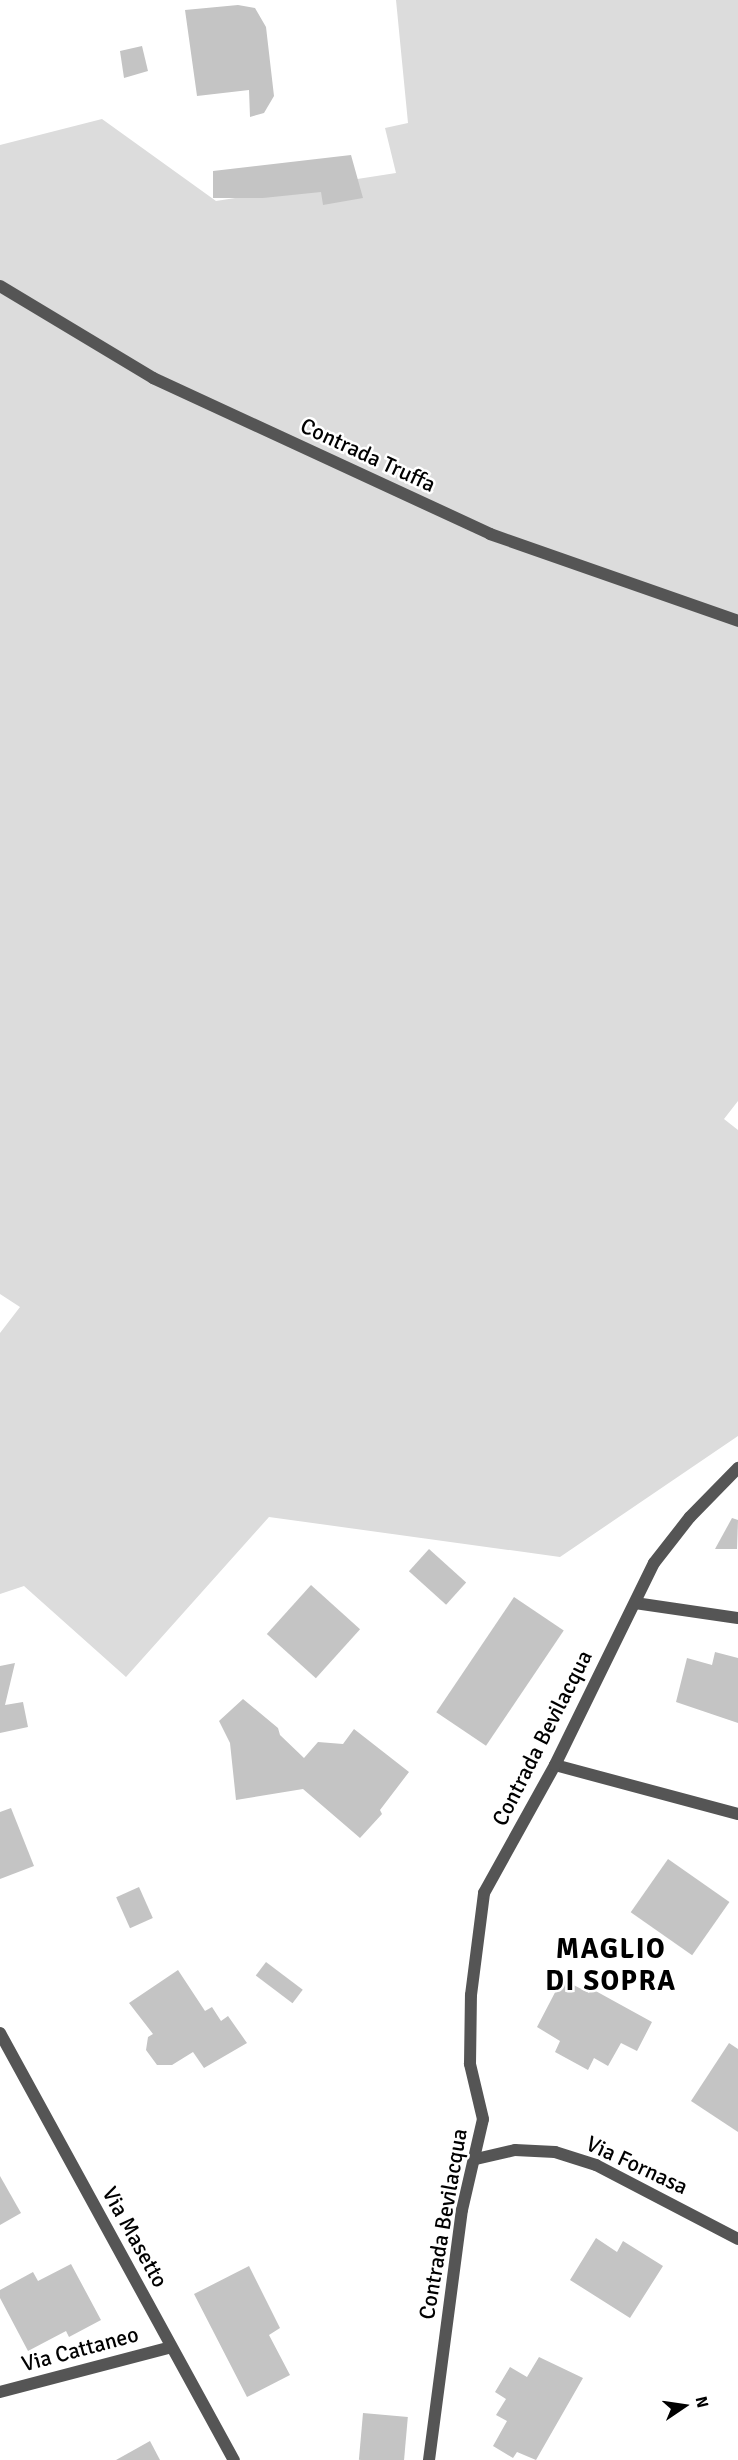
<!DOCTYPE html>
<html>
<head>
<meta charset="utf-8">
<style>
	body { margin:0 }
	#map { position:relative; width:738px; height:2460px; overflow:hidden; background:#fff; font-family:Signika,sans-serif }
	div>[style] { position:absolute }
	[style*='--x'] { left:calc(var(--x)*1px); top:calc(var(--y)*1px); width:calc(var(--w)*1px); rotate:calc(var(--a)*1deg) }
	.green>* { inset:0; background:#dcdcdc }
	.building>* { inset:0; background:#c4c4c4; transform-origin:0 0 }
	.minor>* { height:12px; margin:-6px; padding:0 6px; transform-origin:6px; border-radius:6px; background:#555 }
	span { translate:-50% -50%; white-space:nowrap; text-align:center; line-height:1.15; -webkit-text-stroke:5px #fff; paint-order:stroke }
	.street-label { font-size:22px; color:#000 }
	.district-label { font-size:28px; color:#000; font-weight:700; letter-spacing:1.5px }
	.north { position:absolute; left:654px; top:2376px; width:60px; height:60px; -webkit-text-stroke:4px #fff; paint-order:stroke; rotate:77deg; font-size:16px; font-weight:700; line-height:24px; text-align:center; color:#000 }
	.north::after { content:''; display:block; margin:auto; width:21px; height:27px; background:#000; clip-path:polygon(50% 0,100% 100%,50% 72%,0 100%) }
</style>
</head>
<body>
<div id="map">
	<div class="green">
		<i style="clip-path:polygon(396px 0,738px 0,738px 1101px,724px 1119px,738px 1130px,738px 1436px,560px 1557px,269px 1517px,126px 1677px,24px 1586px,0 1594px,0 1333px,20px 1307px,0 1294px,0 145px,102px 119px,216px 201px,396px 173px,385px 128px,408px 123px)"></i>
	</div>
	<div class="building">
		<i style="clip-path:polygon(238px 5px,255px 8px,266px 27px,274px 96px,264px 113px,250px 117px,249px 90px,197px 96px,185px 10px)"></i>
		<i style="clip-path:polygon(142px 46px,148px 71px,124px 78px,120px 51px)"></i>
		<i style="clip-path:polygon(351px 155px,363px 198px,323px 205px,321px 192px,263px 198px,213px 198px,213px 171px)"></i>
		<i style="clip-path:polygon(732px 1518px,738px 1520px,737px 1549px,715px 1549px)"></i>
		<i style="left:429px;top:1549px;width:50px;height:30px;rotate:42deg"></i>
		<i style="left:311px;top:1585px;width:66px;height:66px;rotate:42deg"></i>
		<i style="left:514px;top:1597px;width:60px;height:139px;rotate:34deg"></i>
		<i style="clip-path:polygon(715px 1652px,738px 1658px,738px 1723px,676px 1702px,687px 1658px,712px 1665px)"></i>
		<i style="clip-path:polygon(15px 1663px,5px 1705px,23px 1702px,28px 1727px,0 1733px,0 1666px)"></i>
		<i style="clip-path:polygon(243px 1699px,278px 1728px,280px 1735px,304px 1758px,318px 1742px,343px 1744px,354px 1729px,409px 1772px,380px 1810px,382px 1814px,360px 1838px,303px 1789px,236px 1800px,230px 1743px,219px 1721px)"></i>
		<i style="clip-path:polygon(11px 1808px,34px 1866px,0 1879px,0 1812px)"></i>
		<i style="left:668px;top:1859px;width:75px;height:65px;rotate:35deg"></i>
		<i style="left:139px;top:1887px;width:34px;height:25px;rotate:66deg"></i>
		<i style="left:266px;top:1962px;width:46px;height:17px;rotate:37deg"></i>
		<i style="clip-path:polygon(178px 1970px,205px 2011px,212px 2007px,221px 2021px,228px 2016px,247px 2043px,204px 2068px,193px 2052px,172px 2065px,157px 2065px,146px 2050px,148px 2037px,153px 2034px,129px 2003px)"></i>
		<i style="clip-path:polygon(562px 1979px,589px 1993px,592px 1989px,652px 2022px,637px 2051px,621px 2043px,608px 2066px,594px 2058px,588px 2070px,555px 2052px,560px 2041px,537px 2027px)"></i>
		<i style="clip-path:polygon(729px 2043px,738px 2049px,738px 2132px,691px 2101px)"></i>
		<i style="clip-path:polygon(0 2176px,21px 2213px,0 2225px)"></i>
		<i style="clip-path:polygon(596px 2238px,617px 2252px,623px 2241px,663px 2266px,630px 2318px,570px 2280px)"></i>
		<i style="clip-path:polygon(71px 2264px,101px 2320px,69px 2337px,66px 2331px,28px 2351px,0 2298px,0 2290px,33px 2272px,38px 2281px)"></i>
		<i style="clip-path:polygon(249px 2266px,280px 2328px,269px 2335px,290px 2375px,247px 2397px,194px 2294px)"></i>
		<i style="clip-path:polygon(539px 2357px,583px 2378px,536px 2460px,517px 2452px,513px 2458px,493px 2446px,507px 2421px,496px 2415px,506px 2399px,495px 2392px,510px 2367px,527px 2377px)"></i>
		<i style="left:363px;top:2413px;width:45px;height:47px;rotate:5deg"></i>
		<i style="clip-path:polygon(150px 2441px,160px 2460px,116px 2460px)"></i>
	</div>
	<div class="minor">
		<i style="--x:0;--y:286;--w:179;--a:31"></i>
		<i style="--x:153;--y:378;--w:371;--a:24.8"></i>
		<i style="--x:490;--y:534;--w:263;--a:19.3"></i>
		<i style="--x:635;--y:1603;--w:104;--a:8.3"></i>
		<i style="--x:555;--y:1765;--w:189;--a:15"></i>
		<i style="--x:0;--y:2033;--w:487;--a:61.3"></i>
		<i style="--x:476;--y:2159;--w:40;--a:-13"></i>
		<i style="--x:515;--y:2150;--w:40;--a:2.9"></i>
		<i style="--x:555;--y:2152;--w:43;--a:17.6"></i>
		<i style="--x:596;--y:2165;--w:160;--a:27.5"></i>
		<i style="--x:0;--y:2392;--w:177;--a:-14.7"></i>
		<i style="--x:429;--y:2460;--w:252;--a:-82.5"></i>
		<i style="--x:462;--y:2210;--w:93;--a:-77"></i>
		<i style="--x:483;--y:2119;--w:57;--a:-103.3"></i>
		<i style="--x:470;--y:2064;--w:69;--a:-89.2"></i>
		<i style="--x:471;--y:1995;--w:103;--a:-82.7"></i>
		<i style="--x:484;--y:1893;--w:146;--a:-61"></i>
		<i style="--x:555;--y:1765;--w:225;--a:-63.9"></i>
		<i style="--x:654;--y:1563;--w:58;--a:-52"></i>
		<i style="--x:690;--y:1517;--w:69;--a:-45.6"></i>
	</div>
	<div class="street-label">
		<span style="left:368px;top:455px;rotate:25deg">Contrada Truffa</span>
		<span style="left:542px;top:1738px;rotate:-63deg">Contrada Bevilacqua</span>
		<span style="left:637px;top:2165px;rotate:25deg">Via Fornasa</span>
		<span style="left:443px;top:2224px;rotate:-80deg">Contrada Bevilacqua</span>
		<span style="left:135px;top:2237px;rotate:61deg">Via Masetto</span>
		<span style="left:80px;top:2349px;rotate:-15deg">Via Cattaneo</span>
	</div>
	<div class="district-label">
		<span style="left:611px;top:1965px">MAGLIO<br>DI SOPRA</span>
	</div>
	<div class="north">N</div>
</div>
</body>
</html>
